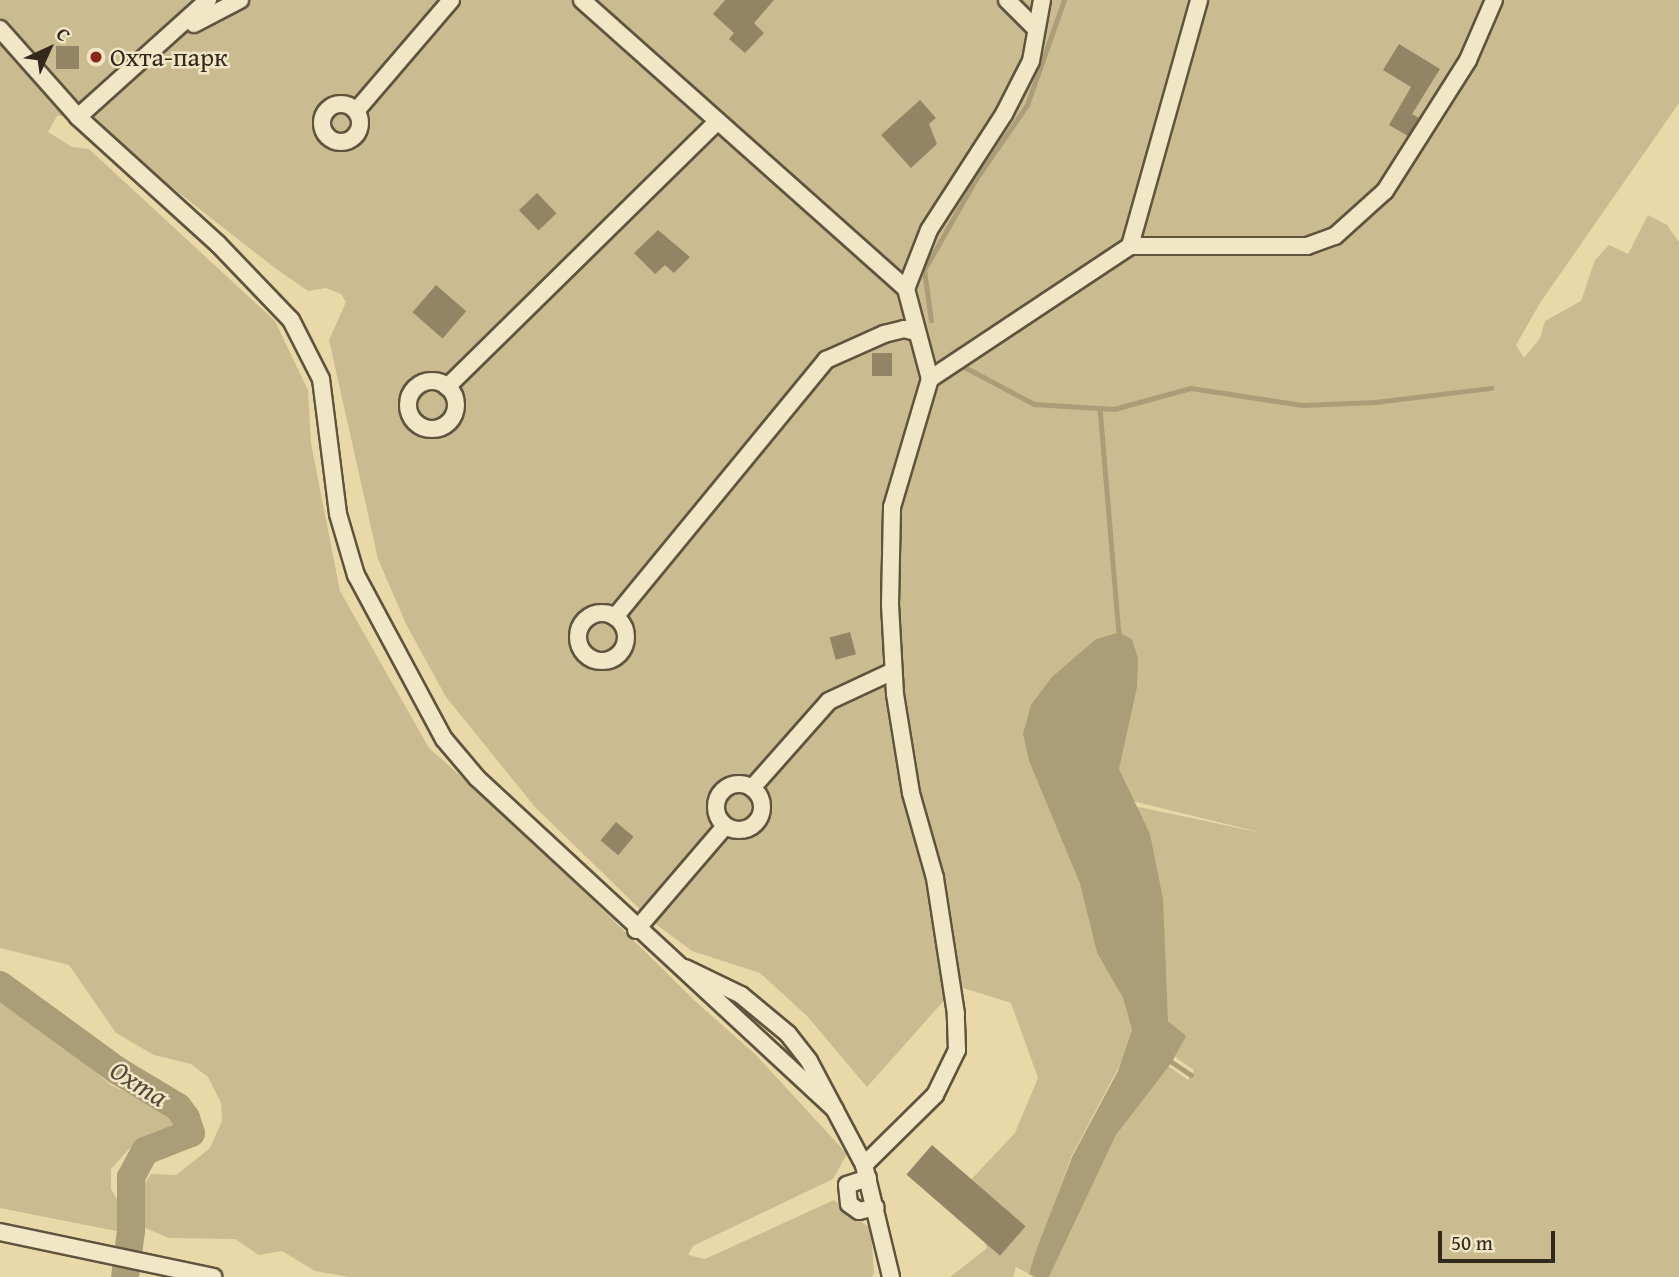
<!DOCTYPE html>
<html>
<head>
<meta charset="utf-8">
<style>
	body { margin:0 }
	#map { position:relative; width:1679px; height:1277px; overflow:hidden; background:#ead9a8; font-family:"Gentium Book Plus",serif }
	div>[style] { position:absolute }
	[style*='--x'] { left:calc(var(--x)*1px); top:calc(var(--y)*1px); width:calc(var(--w)*1px); rotate:calc(var(--a)*1deg) }
	.green>* { inset:0; background:#cbbb90 }
	.water>* { inset:0; background:#ab9d78 }
	.stream>* { height:4.5px; margin:-2.25px; padding:0 2.25px; transform-origin:2.25px; border-radius:2.25px; background:#ab9d78 }
	.river>* { height:28px; margin:-14px; padding:0 14px; transform-origin:14px; border-radius:14px; background:#ab9d78 }
	.building>* { inset:0; background:#928465; transform-origin:0 0 }
	.roads { filter:drop-shadow(2px 0 #60543f) drop-shadow(-2px 0 #60543f) drop-shadow(0 2px #60543f) drop-shadow(0 -2px #60543f) }
	.minor>* { height:16px; margin:-8px; padding:0 8px; transform-origin:8px; border-radius:8px; background:#f1e6c6 }
	.minor>.ring { margin:-8px; padding:0; box-sizing:content-box; background:none; border:16px solid #f1e6c6; border-radius:50% }
	.dots>* { width:19px; height:19px; translate:-50% -50%; box-sizing:border-box; border:4px solid #f1e6c6; border-radius:50% }
	span { translate:-50% -50%; white-space:nowrap; text-align:center; line-height:1.15; -webkit-text-stroke:5px #f1e6c6; paint-order:stroke }
	.poi-label { font-size:26px; color:#32281c }
	.left { translate:0 -50%; text-align:left }
	.water-label { font-size:28px; color:#564b38; font-style:italic }
	.north { position:absolute; left:14px; top:14px; width:70px; height:70px; -webkit-text-stroke:5px #f1e6c6; paint-order:stroke; rotate:45deg; font-size:19px; font-weight:700; line-height:28px; text-align:center; color:#32281c }
	.north::after { content:''; display:block; margin:auto; width:24px; height:32px; background:#32281c; clip-path:polygon(50% 0,100% 100%,50% 72%,0 100%) }
	.scale { position:absolute; left:1438px; top:1231px; width:117px; height:32px; box-sizing:border-box; border:4px solid #32281c; border-top:0; padding-left:9px; font-size:21px; line-height:24px; white-space:nowrap; color:#32281c; -webkit-text-stroke:5px #f1e6c6; paint-order:stroke }
</style>
</head>
<body>
<div id="map">
	<div class="green">
		<i style="clip-path:polygon(0 0,1679px 0,1679px 103px,1540px 303px,1516px 345px,1524px 358px,1540px 338px,1545px 321px,1581px 301px,1595px 260px,1609px 245px,1628px 254px,1648px 215px,1667px 225px,1679px 242px,1679px 1277px,1049px 1277px,1116px 1135px,1168px 1066px,1188px 1080px,1194px 1070px,1175px 1057px,1185px 1036px,1168px 1021px,1150px 834px,1134px 806px,1267px 834px,1132px 801px,1119px 769px,1132px 639px,1121px 633px,1110px 519px,1117px 632px,1096px 639px,1077px 657px,1023px 734px,1029px 761px,1080px 884px,1097px 953px,1123px 998px,1132px 1030px,1130px 1046px,1071px 1157px,1029px 1274px,1016px 1267px,1013px 1277px,950px 1277px,987px 1248px,964px 1187px,1015px 1133px,1038px 1078px,1011px 1003px,957px 986px,867px 1087px,807px 1016px,760px 973px,692px 951px,653px 922px,535px 807px,446px 697px,406px 624px,378px 559px,329px 340px,346px 302px,341px 294px,326px 288px,308px 291px,275px 268px,137px 160px,92px 116px,57px 116px,48px 132px,72px 147px,89px 149px,275px 321px,308px 390px,311px 443px,340px 591px,429px 748px,530px 838px,695px 1001px,756px 1055px,847px 1154px,833px 1179px,693px 1246px,688px 1255px,705px 1259px,834px 1200px,871px 1229px,874px 1273px,872px 1277px,349px 1277px,315px 1271px,282px 1251px,259px 1255px,235px 1239px,169px 1238px,145px 1228px,136px 1215px,138px 1193px,151px 1174px,176px 1175px,194px 1161px,210px 1148px,222px 1121px,221px 1103px,208px 1077px,191px 1064px,154px 1055px,116px 1033px,69px 965px,0 948px)"></i>
		<i style="clip-path:polygon(0 999px,40px 1025px,111px 1085px,174px 1117px,172px 1131px,129px 1149px,111px 1169px,111px 1189px,121px 1206px,121px 1232px,0 1208px)"></i>
	</div>
	<div class="water">
		<i style="clip-path:polygon(1119px 632px,1132px 639px,1138px 659px,1137px 687px,1119px 769px,1150px 834px,1163px 899px,1168px 1021px,1186px 1036px,1172px 1062px,1116px 1135px,1049px 1277px,1035px 1277px,1029px 1274px,1036px 1251px,1072px 1157px,1118px 1071px,1132px 1030px,1123px 998px,1097px 953px,1080px 884px,1029px 761px,1023px 734px,1031px 705px,1052px 677px,1096px 639px)"></i>
	</div>
	<div class="stream">
		<i style="--x:931;--y:321;--w:51;--a:-97.8"></i>
		<i style="--x:924;--y:270;--w:105;--a:-60.3"></i>
		<i style="--x:976;--y:179;--w:90;--a:-55.4"></i>
		<i style="--x:1027;--y:105;--w:111;--a:-70.6"></i>
		<i style="--x:961;--y:365;--w:83;--a:28.1"></i>
		<i style="--x:1034;--y:404;--w:80;--a:3.6"></i>
		<i style="--x:1114;--y:409;--w:80;--a:-15.3"></i>
		<i style="--x:1191;--y:388;--w:112;--a:8.7"></i>
		<i style="--x:1302;--y:405;--w:73;--a:-2.4"></i>
		<i style="--x:1375;--y:402;--w:117;--a:-6.9"></i>
		<i style="--x:1100;--y:408;--w:228;--a:85.2"></i>
		<i style="--x:1172;--y:1062;--w:23;--a:34"></i>
	</div>
	<div class="river">
		<i style="--x:0;--y:985;--w:146;--a:36.1"></i>
		<i style="--x:118;--y:1071;--w:70;--a:31"></i>
		<i style="--x:178;--y:1107;--w:14;--a:54"></i>
		<i style="--x:186;--y:1118;--w:16;--a:72"></i>
		<i style="--x:191;--y:1133;--w:49;--a:158.6"></i>
		<i style="--x:145;--y:1151;--w:30;--a:118"></i>
		<i style="--x:131;--y:1177;--w:54;--a:90"></i>
		<i style="--x:131;--y:1231;--w:46;--a:97.4"></i>
	</div>
	<div class="building">
		<i style="clip-path:polygon(725px 0,774px 0,754px 23px,764px 33px,745px 53px,729px 39px,734px 33px,713px 14px)"></i>
		<i style="clip-path:polygon(1399px 44px,1440px 69px,1412px 114px,1419px 118px,1408px 136px,1389px 125px,1411px 87px,1383px 70px)"></i>
		<i style="left:56px;top:46px;width:23px;height:23px"></i>
		<i style="clip-path:polygon(920px 100px,936px 118px,929px 124px,937px 144px,911px 168px,881px 135px)"></i>
		<i style="left:537px;top:193px;width:28px;height:25px;rotate:46deg"></i>
		<i style="clip-path:polygon(658px 230px,690px 257px,674px 273px,665px 265px,655px 274px,634px 253px)"></i>
		<i style="left:436px;top:285px;width:40px;height:36px;rotate:41deg"></i>
		<i style="left:872px;top:353px;width:20px;height:23px"></i>
		<i style="left:850px;top:632px;width:23px;height:21px;rotate:75deg"></i>
		<i style="left:616px;top:822px;width:23px;height:24px;rotate:40deg"></i>
		<i style="left:932px;top:1145px;width:124px;height:39px;rotate:41deg"></i>
	</div>
	<div class="roads">
		<div class="minor">
			<i style="--x:582;--y:0;--w:434;--a:41.7"></i>
			<i style="--x:1007;--y:0;--w:40;--a:45"></i>
			<i style="--x:194;--y:24;--w:52;--a:-27.6"></i>
			<i style="--x:0;--y:29;--w:118;--a:48.4"></i>
			<i style="--x:78;--y:117;--w:189;--a:42.2"></i>
			<i style="--x:218;--y:244;--w:105;--a:46.2"></i>
			<i style="--x:291;--y:320;--w:66;--a:63"></i>
			<i style="--x:321;--y:379;--w:136;--a:82.8"></i>
			<i style="--x:338;--y:514;--w:64;--a:73.6"></i>
			<i style="--x:356;--y:575;--w:186;--a:61.8"></i>
			<i style="--x:444;--y:739;--w:51;--a:49.8"></i>
			<i style="--x:477;--y:778;--w:488;--a:42.8"></i>
			<i class="ring" style="left:322px;top:104px;width:22px;height:22px"></i>
			<i style="--x:356;--y:111;--w:146;--a:-49.4"></i>
			<i style="--x:78;--y:117;--w:175;--a:-42"></i>
			<i style="--x:1130;--y:246;--w:255;--a:-74.3"></i>
			<i style="--x:930;--y:379;--w:93;--a:-104.9"></i>
			<i style="--x:906;--y:289;--w:63;--a:-68.7"></i>
			<i style="--x:929;--y:230;--w:138;--a:-57.1"></i>
			<i style="--x:1004;--y:114;--w:59;--a:-63"></i>
			<i style="--x:1031;--y:61;--w:62;--a:-79.8"></i>
			<i class="ring" style="left:408px;top:381px;width:32px;height:32px"></i>
			<i style="--x:447;--y:387;--w:378;--a:-44.5"></i>
			<i class="ring" style="left:578px;top:613px;width:32px;height:32px"></i>
			<i style="--x:615;--y:617;--w:333;--a:-50.6"></i>
			<i style="--x:826;--y:360;--w:64;--a:-24.1"></i>
			<i style="--x:884;--y:334;--w:21;--a:-14"></i>
			<i style="--x:904;--y:329;--w:11;--a:15"></i>
			<i class="ring" style="left:716px;top:784px;width:30px;height:30px"></i>
			<i style="--x:752;--y:788;--w:116;--a:-48.5"></i>
			<i style="--x:829;--y:701;--w:71;--a:-25.1"></i>
			<i style="--x:636;--y:930;--w:137;--a:-49.4"></i>
			<i style="--x:685;--y:968;--w:62;--a:25.7"></i>
			<i style="--x:741;--y:995;--w:61;--a:39.7"></i>
			<i style="--x:788;--y:1034;--w:34;--a:52"></i>
			<i style="--x:809;--y:1061;--w:118;--a:62.1"></i>
			<i style="--x:864;--y:1165;--w:115;--a:76.4"></i>
			<i style="--x:864;--y:1165;--w:100;--a:-44.6"></i>
			<i style="--x:935;--y:1095;--w:50;--a:-63.9"></i>
			<i style="--x:957;--y:1050;--w:36;--a:-92"></i>
			<i style="--x:956;--y:1014;--w:138;--a:-98.8"></i>
			<i style="--x:935;--y:878;--w:88;--a:-105.8"></i>
			<i style="--x:911;--y:793;--w:100;--a:-99.2"></i>
			<i style="--x:895;--y:694;--w:90;--a:-93.2"></i>
			<i style="--x:890;--y:604;--w:97;--a:-88.8"></i>
			<i style="--x:892;--y:507;--w:134;--a:-73.5"></i>
			<i style="--x:930;--y:379;--w:240;--a:-33.6"></i>
			<i style="--x:1130;--y:246;--w:177;--a:0"></i>
			<i style="--x:1307;--y:246;--w:30;--a:-20"></i>
			<i style="--x:1335;--y:236;--w:67;--a:-42"></i>
			<i style="--x:1385;--y:191;--w:155;--a:-57.6"></i>
			<i style="--x:1468;--y:60;--w:65;--a:-66.6"></i>
			<i style="--x:868;--y:1178;--w:22;--a:162"></i>
			<i style="--x:847;--y:1185;--w:19;--a:84"></i>
			<i style="--x:849;--y:1204;--w:12;--a:35"></i>
			<i style="--x:859;--y:1211;--w:17;--a:-13"></i>
			<i style="--x:0;--y:1232;--w:218;--a:11.9"></i>
		</div>
	</div>
	<div class="dots">
		<i style="left:96px;top:57px;background:#8f2418"></i>
	</div>
	<div class="poi-label">
		<span class="left" style="left:110px;top:57px">Охта-парк</span>
	</div>
	<div class="water-label">
		<span style="left:139px;top:1083px;rotate:32deg">Охта</span>
	</div>
	<div class="north">С</div>
	<div class="scale">50 m</div>
</div>
</body>
</html>
